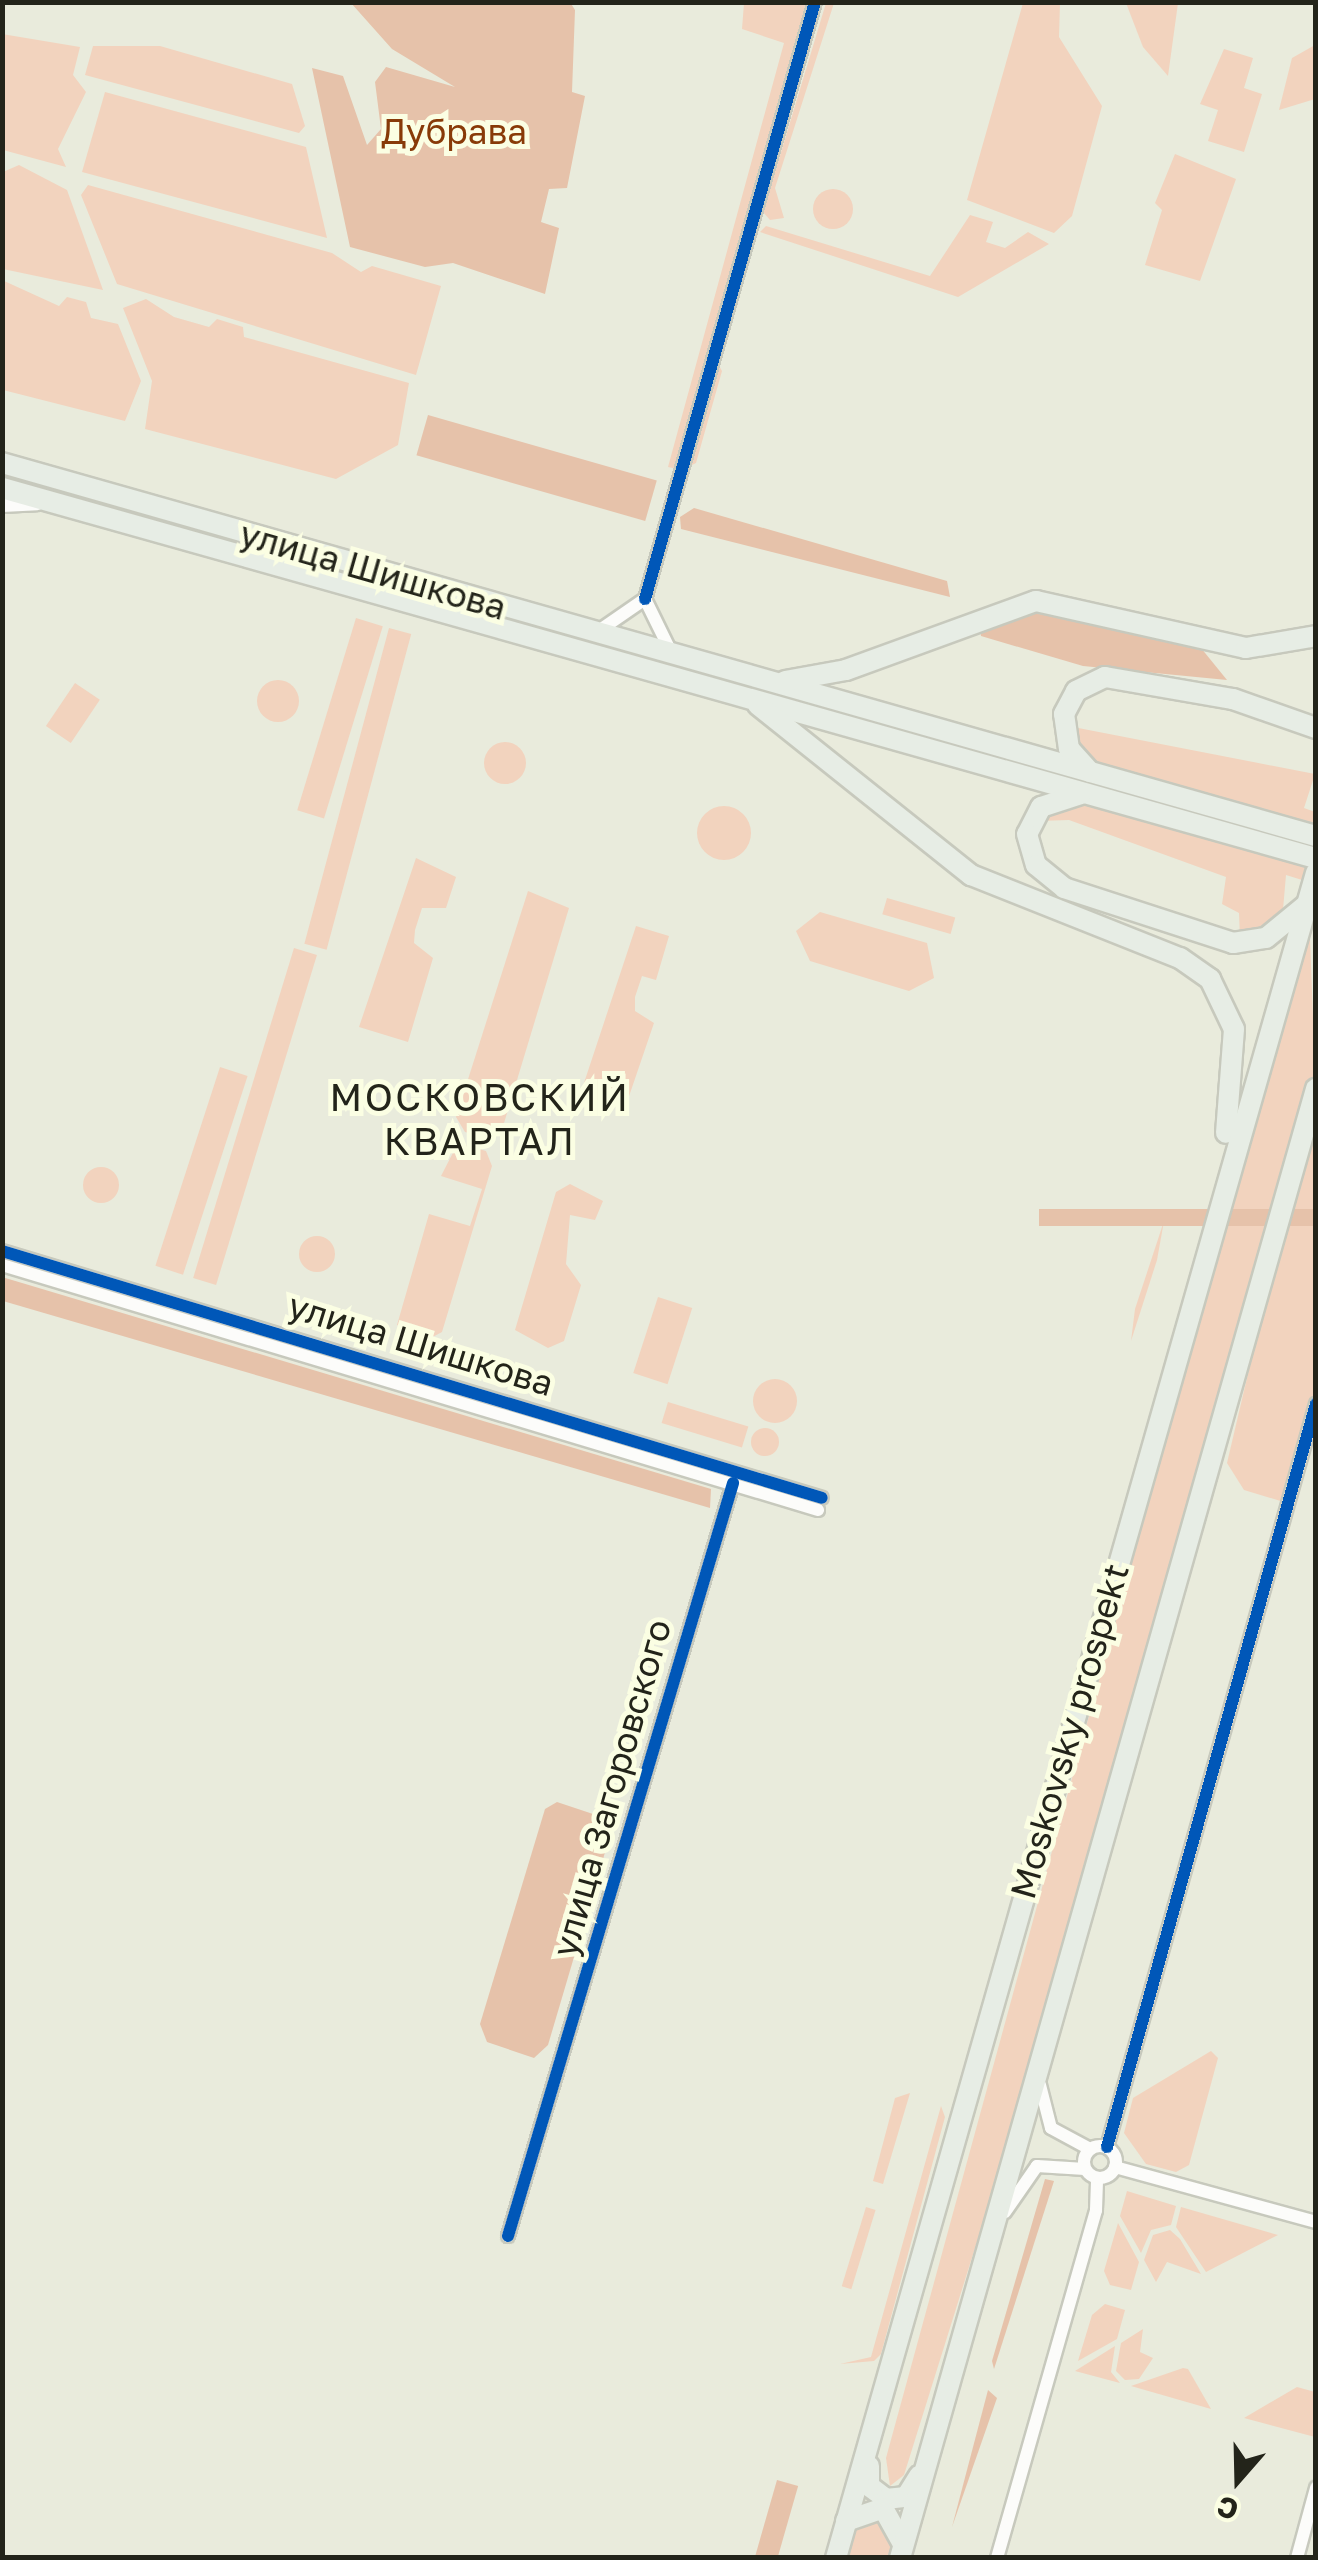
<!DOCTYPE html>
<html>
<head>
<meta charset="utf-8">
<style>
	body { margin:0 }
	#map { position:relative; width:1318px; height:2560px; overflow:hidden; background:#e9ebdc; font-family:"Golos Text",sans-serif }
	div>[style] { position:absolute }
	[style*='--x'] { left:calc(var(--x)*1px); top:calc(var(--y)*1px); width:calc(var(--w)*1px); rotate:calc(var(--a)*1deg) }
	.green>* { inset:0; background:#f2d3be; transform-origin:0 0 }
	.round { border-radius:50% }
	.forest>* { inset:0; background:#e6c2aa; transform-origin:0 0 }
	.roads { filter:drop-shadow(2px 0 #c7c9bd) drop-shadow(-2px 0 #c7c9bd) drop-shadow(0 2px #c7c9bd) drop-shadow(0 -2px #c7c9bd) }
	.street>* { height:12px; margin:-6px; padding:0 6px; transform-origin:6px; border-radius:6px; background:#fcfcfa }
	.street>.ring { margin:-6px; padding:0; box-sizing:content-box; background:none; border:12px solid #fcfcfa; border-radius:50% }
	.secondary>* { height:18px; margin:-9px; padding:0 9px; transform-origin:9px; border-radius:9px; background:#fcfcfa }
	.primary>* { height:20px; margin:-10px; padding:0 10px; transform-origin:10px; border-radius:10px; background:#e7ede5 }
	.cycleway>* { height:12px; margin:-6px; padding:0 6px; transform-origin:6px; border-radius:6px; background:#0057b8 }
	span { translate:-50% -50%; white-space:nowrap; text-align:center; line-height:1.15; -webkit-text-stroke:10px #fbfee3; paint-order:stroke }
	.park-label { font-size:35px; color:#883a08 }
	.street-label { font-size:35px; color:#23241a }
	.neighbourhood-label { font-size:38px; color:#23241a; letter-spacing:2.5px }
	.frame { position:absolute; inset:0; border:5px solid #23241a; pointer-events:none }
	.north { position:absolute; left:1188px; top:2430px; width:100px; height:100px; -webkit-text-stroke:8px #fbfee3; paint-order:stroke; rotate:200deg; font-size:28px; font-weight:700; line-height:40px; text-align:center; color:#23241a }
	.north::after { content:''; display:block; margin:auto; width:35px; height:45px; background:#23241a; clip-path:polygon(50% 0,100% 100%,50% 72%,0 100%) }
</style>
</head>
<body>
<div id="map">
	<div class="green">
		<i style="clip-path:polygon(744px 3px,815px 3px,714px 357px,722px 371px,696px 463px,682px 470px,668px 467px,784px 43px,742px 29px)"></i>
		<i style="clip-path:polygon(826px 3px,834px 3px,775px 188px,784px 218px,770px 220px,763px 212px)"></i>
		<i style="clip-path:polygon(1023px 3px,1060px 3px,1059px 37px,1102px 106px,1072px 216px,1054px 233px,967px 200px)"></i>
		<i style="clip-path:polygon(1126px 3px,1178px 3px,1168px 76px,1143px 47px)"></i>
		<i style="clip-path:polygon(2px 34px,80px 47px,73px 75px,86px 92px,58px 149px,66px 167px,3px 150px)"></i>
		<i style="clip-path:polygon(1315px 45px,1315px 99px,1279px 110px,1292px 58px)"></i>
		<i style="clip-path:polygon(93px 46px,160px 46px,292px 84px,305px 126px,299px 133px,85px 75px)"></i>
		<i style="clip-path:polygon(1224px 49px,1253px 58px,1244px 88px,1262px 94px,1244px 152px,1208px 141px,1218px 110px,1200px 104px)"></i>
		<i style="clip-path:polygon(105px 92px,306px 147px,327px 238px,82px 172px)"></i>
		<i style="clip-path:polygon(1175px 154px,1236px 179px,1200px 281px,1145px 265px,1162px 210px,1155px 203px)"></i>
		<i style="clip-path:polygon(19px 165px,67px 190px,103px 290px,3px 269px,3px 172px)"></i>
		<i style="clip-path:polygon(88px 185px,332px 253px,361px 272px,372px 266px,441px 286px,416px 375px,117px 284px,81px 195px)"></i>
		<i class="round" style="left:813px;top:189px;width:40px;height:40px"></i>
		<i style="clip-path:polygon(970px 215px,993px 222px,986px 242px,1005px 248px,1028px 232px,1049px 244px,958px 297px,760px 232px,766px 226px,930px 276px)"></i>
		<i style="clip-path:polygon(2px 280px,59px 306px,67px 297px,86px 302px,91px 318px,118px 324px,141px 381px,125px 421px,3px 390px)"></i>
		<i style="clip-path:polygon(146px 299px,174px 317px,209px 327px,217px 319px,243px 327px,244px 337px,409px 383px,398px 445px,336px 479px,145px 429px,152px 381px,123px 308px)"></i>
		<i style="clip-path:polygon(2px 470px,310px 558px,308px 565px,3px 479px)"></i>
		<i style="left:404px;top:585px;width:947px;height:7px;rotate:16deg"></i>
		<i style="left:356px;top:618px;width:28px;height:201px;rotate:17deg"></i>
		<i style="left:389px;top:628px;width:23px;height:327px;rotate:15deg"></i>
		<i class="round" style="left:257px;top:680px;width:42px;height:42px"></i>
		<i style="left:75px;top:683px;width:30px;height:52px;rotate:34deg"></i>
		<i style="clip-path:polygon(1068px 726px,1315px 774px,1304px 808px,1315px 812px,1315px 826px,1086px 760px)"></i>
		<i class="round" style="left:484px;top:742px;width:42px;height:42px"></i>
		<i style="clip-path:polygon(1082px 802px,1315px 869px,1315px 884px,1286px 875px,1282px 921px,1240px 938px,1239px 913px,1222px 904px,1226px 877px,1069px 820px,1039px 821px)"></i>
		<i class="round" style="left:697px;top:806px;width:54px;height:54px"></i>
		<i style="clip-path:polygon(416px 858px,456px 877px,446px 908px,422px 908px,415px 930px,414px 943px,433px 958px,408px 1042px,359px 1027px)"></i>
		<i style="clip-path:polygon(528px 891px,569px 908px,501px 1133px,490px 1139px,465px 1132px,456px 1117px)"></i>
		<i style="left:887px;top:898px;width:71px;height:17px;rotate:16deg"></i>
		<i style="clip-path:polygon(820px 912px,927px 943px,934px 978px,909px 991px,810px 961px,796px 931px)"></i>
		<i style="clip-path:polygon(1309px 912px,1315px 1070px,1025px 2088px,904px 2475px,890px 2486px,886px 2458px)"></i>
		<i style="clip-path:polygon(636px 926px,669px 936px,656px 980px,642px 976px,635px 997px,635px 1011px,654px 1023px,625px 1108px,580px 1095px)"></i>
		<i style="left:294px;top:948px;width:24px;height:345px;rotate:17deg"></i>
		<i style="left:220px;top:1067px;width:29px;height:209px;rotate:18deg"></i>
		<i style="clip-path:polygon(1315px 1089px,1315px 1404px,1287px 1503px,1244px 1490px,1227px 1463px)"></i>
		<i style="clip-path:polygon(458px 1143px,486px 1151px,492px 1166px,442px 1332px,425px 1341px,397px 1325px,429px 1214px,470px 1226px,482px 1189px,441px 1176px)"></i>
		<i class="round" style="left:83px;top:1167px;width:36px;height:36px"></i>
		<i style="clip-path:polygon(570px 1184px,603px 1201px,595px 1220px,570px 1215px,566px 1264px,581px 1285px,564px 1341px,548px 1348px,515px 1330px,556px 1192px)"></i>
		<i style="clip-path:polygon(1164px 1221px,1157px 1260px,1131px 1341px,1135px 1309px)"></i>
		<i class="round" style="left:299px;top:1236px;width:36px;height:36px"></i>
		<i style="left:658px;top:1297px;width:36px;height:80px;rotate:18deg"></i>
		<i class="round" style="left:753px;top:1379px;width:44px;height:44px"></i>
		<i style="left:668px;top:1402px;width:84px;height:22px;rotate:17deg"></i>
		<i class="round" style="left:751px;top:1428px;width:28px;height:28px"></i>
		<i style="clip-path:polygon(1211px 2051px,1218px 2058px,1189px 2165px,1176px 2172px,1146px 2164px,1124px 2133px,1133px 2098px)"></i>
		<i style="clip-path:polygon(910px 2093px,883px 2184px,873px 2181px,895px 2098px)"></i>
		<i style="clip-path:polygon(941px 2106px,945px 2117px,881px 2354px,874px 2361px,840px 2364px,871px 2357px)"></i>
		<i style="clip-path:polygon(1127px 2191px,1176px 2206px,1171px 2225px,1151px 2230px,1141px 2253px,1120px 2216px)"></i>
		<i style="left:866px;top:2207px;width:10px;height:83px;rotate:17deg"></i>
		<i style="clip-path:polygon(1181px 2207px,1278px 2235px,1206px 2272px,1176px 2227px)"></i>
		<i style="clip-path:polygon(1118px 2223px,1139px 2262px,1131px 2290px,1110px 2285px,1104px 2271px)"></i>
		<i style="clip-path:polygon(1170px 2230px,1180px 2239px,1201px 2274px,1167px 2262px,1156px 2282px,1144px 2260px,1153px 2235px)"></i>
		<i style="clip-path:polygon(1105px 2304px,1125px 2310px,1117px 2339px,1078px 2361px,1092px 2315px)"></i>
		<i style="clip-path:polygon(1143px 2329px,1140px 2352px,1153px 2358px,1139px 2379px,1125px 2380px,1116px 2371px,1121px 2343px)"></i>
		<i style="clip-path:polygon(1115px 2346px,1111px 2372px,1120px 2383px,1075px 2371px)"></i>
		<i style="clip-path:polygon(1188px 2369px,1211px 2409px,1131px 2386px,1183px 2368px)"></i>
		<i style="clip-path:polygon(1297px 2387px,1315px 2392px,1315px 2437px,1244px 2418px)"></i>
		<i style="clip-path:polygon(879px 2513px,893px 2539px,888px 2557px,845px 2558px,853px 2527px)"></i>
	</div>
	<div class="forest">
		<i style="clip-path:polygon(351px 3px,570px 2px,575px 10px,572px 92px,585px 96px,567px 188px,549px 189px,541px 222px,559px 228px,545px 294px,453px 263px,425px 267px,350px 247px,312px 68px,343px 76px,367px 145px,381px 129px,375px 82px,386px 67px,455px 87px,392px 49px)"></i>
		<i style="left:428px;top:415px;width:238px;height:42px;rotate:16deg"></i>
		<i style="clip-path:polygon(694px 508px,947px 581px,950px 597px,681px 529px,680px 517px)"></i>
		<i style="clip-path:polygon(1041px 605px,1201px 648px,1227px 680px,1083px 666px,981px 636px,980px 628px)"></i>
		<i style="left:1315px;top:1209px;width:17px;height:276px;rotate:90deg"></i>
		<i style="clip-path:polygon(2px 1277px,711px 1489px,710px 1508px,3px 1301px)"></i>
		<i style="clip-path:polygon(557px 1802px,599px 1816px,611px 1832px,548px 2045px,534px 2058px,487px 2042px,480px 2024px,545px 1809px)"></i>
		<i style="clip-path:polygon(1045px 2179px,1054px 2181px,994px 2369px,992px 2361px)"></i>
		<i style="clip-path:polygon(988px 2390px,997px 2398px,952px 2527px)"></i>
		<i style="left:777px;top:2480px;width:22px;height:80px;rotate:16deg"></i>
	</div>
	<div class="roads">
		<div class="street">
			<i style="--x:645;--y:599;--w:621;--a:-74.11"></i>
			<i style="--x:600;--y:630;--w:55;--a:-34.6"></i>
			<i style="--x:645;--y:599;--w:57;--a:63.9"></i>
			<i style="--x:2;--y:1251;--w:856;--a:16.76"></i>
			<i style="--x:2;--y:1265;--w:852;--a:16.71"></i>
			<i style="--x:1040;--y:2085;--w:44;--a:75.7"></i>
			<i style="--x:1051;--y:2128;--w:44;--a:28.3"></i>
			<i class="ring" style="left:1084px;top:2146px;width:20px;height:20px"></i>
			<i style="--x:1107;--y:2147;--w:772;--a:-74.29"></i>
			<i style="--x:1115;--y:2167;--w:208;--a:15.3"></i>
			<i style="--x:1005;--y:2212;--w:56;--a:-55.2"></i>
			<i style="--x:1037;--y:2166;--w:48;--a:3.6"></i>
			<i style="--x:508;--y:2236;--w:786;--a:-73.36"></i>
			<i style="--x:997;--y:2558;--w:362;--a:-74.1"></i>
			<i style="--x:1096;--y:2210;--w:32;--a:-88"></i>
			<i style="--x:1297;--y:2558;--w:73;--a:-74.8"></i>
		</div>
		<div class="secondary">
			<i style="--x:2;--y:503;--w:35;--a:-3"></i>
		</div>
		<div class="primary">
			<i style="--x:2;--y:463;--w:1366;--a:15.85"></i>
			<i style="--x:2;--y:488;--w:1365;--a:15.73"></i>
			<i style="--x:785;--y:681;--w:62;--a:-10.2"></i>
			<i style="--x:846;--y:670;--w:202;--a:-20"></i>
			<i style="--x:1036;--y:601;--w:215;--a:12.6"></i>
			<i style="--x:1246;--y:648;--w:71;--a:-9.7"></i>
			<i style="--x:758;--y:705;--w:273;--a:38.6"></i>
			<i style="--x:971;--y:875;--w:225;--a:21.7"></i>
			<i style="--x:1180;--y:958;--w:37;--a:35"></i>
			<i style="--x:1210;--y:979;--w:55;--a:64.4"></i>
			<i style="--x:1234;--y:1029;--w:104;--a:94.4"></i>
			<i style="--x:1090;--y:772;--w:31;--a:-132"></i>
			<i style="--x:1069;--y:749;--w:35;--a:-98"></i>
			<i style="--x:1064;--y:714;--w:26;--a:-62"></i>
			<i style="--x:1076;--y:691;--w:32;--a:-26"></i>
			<i style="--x:1105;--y:677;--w:130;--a:9.8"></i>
			<i style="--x:1233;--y:699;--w:88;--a:19.3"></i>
			<i style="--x:1081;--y:794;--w:42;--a:162"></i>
			<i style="--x:1041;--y:807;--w:30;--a:117"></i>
			<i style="--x:1027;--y:834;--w:32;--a:74"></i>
			<i style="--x:1036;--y:865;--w:36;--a:39"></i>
			<i style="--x:1064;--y:888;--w:178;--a:18"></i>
			<i style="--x:1233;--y:943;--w:33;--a:-9"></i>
			<i style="--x:1266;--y:938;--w:50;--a:-39.4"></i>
			<i style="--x:869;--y:2466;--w:20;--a:90"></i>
			<i style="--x:869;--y:2486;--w:21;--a:37"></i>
			<i style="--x:886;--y:2499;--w:20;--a:-6"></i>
			<i style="--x:906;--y:2497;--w:25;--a:-58"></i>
			<i style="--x:846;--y:2521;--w:39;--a:-19"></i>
			<i style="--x:883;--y:2508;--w:41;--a:60.9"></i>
			<i style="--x:836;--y:2558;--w:1752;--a:-74.1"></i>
			<i style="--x:900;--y:2558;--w:1527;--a:-74.19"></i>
		</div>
	</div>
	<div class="cycleway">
		<i style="--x:645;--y:599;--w:621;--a:-74.11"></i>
		<i style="--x:2;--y:1251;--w:856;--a:16.76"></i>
		<i style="--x:1107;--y:2147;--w:772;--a:-74.29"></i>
		<i style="--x:508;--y:2236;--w:786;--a:-73.36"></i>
	</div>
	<div class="park-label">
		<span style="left:454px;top:131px">Дубрава</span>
	</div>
	<div class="street-label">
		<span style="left:373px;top:570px;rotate:16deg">улица Шишкова</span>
		<span style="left:421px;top:1344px;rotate:17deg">улица Шишкова</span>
		<span style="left:1069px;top:1731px;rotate:-74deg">Moskovsky prospekt</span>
		<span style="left:611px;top:1788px;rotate:-74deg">улица Загоровского</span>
	</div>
	<div class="neighbourhood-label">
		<span style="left:480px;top:1119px">МОСКОВСКИЙ<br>КВАРТАЛ</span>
	</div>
	<div class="frame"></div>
	<div class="north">С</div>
</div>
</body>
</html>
